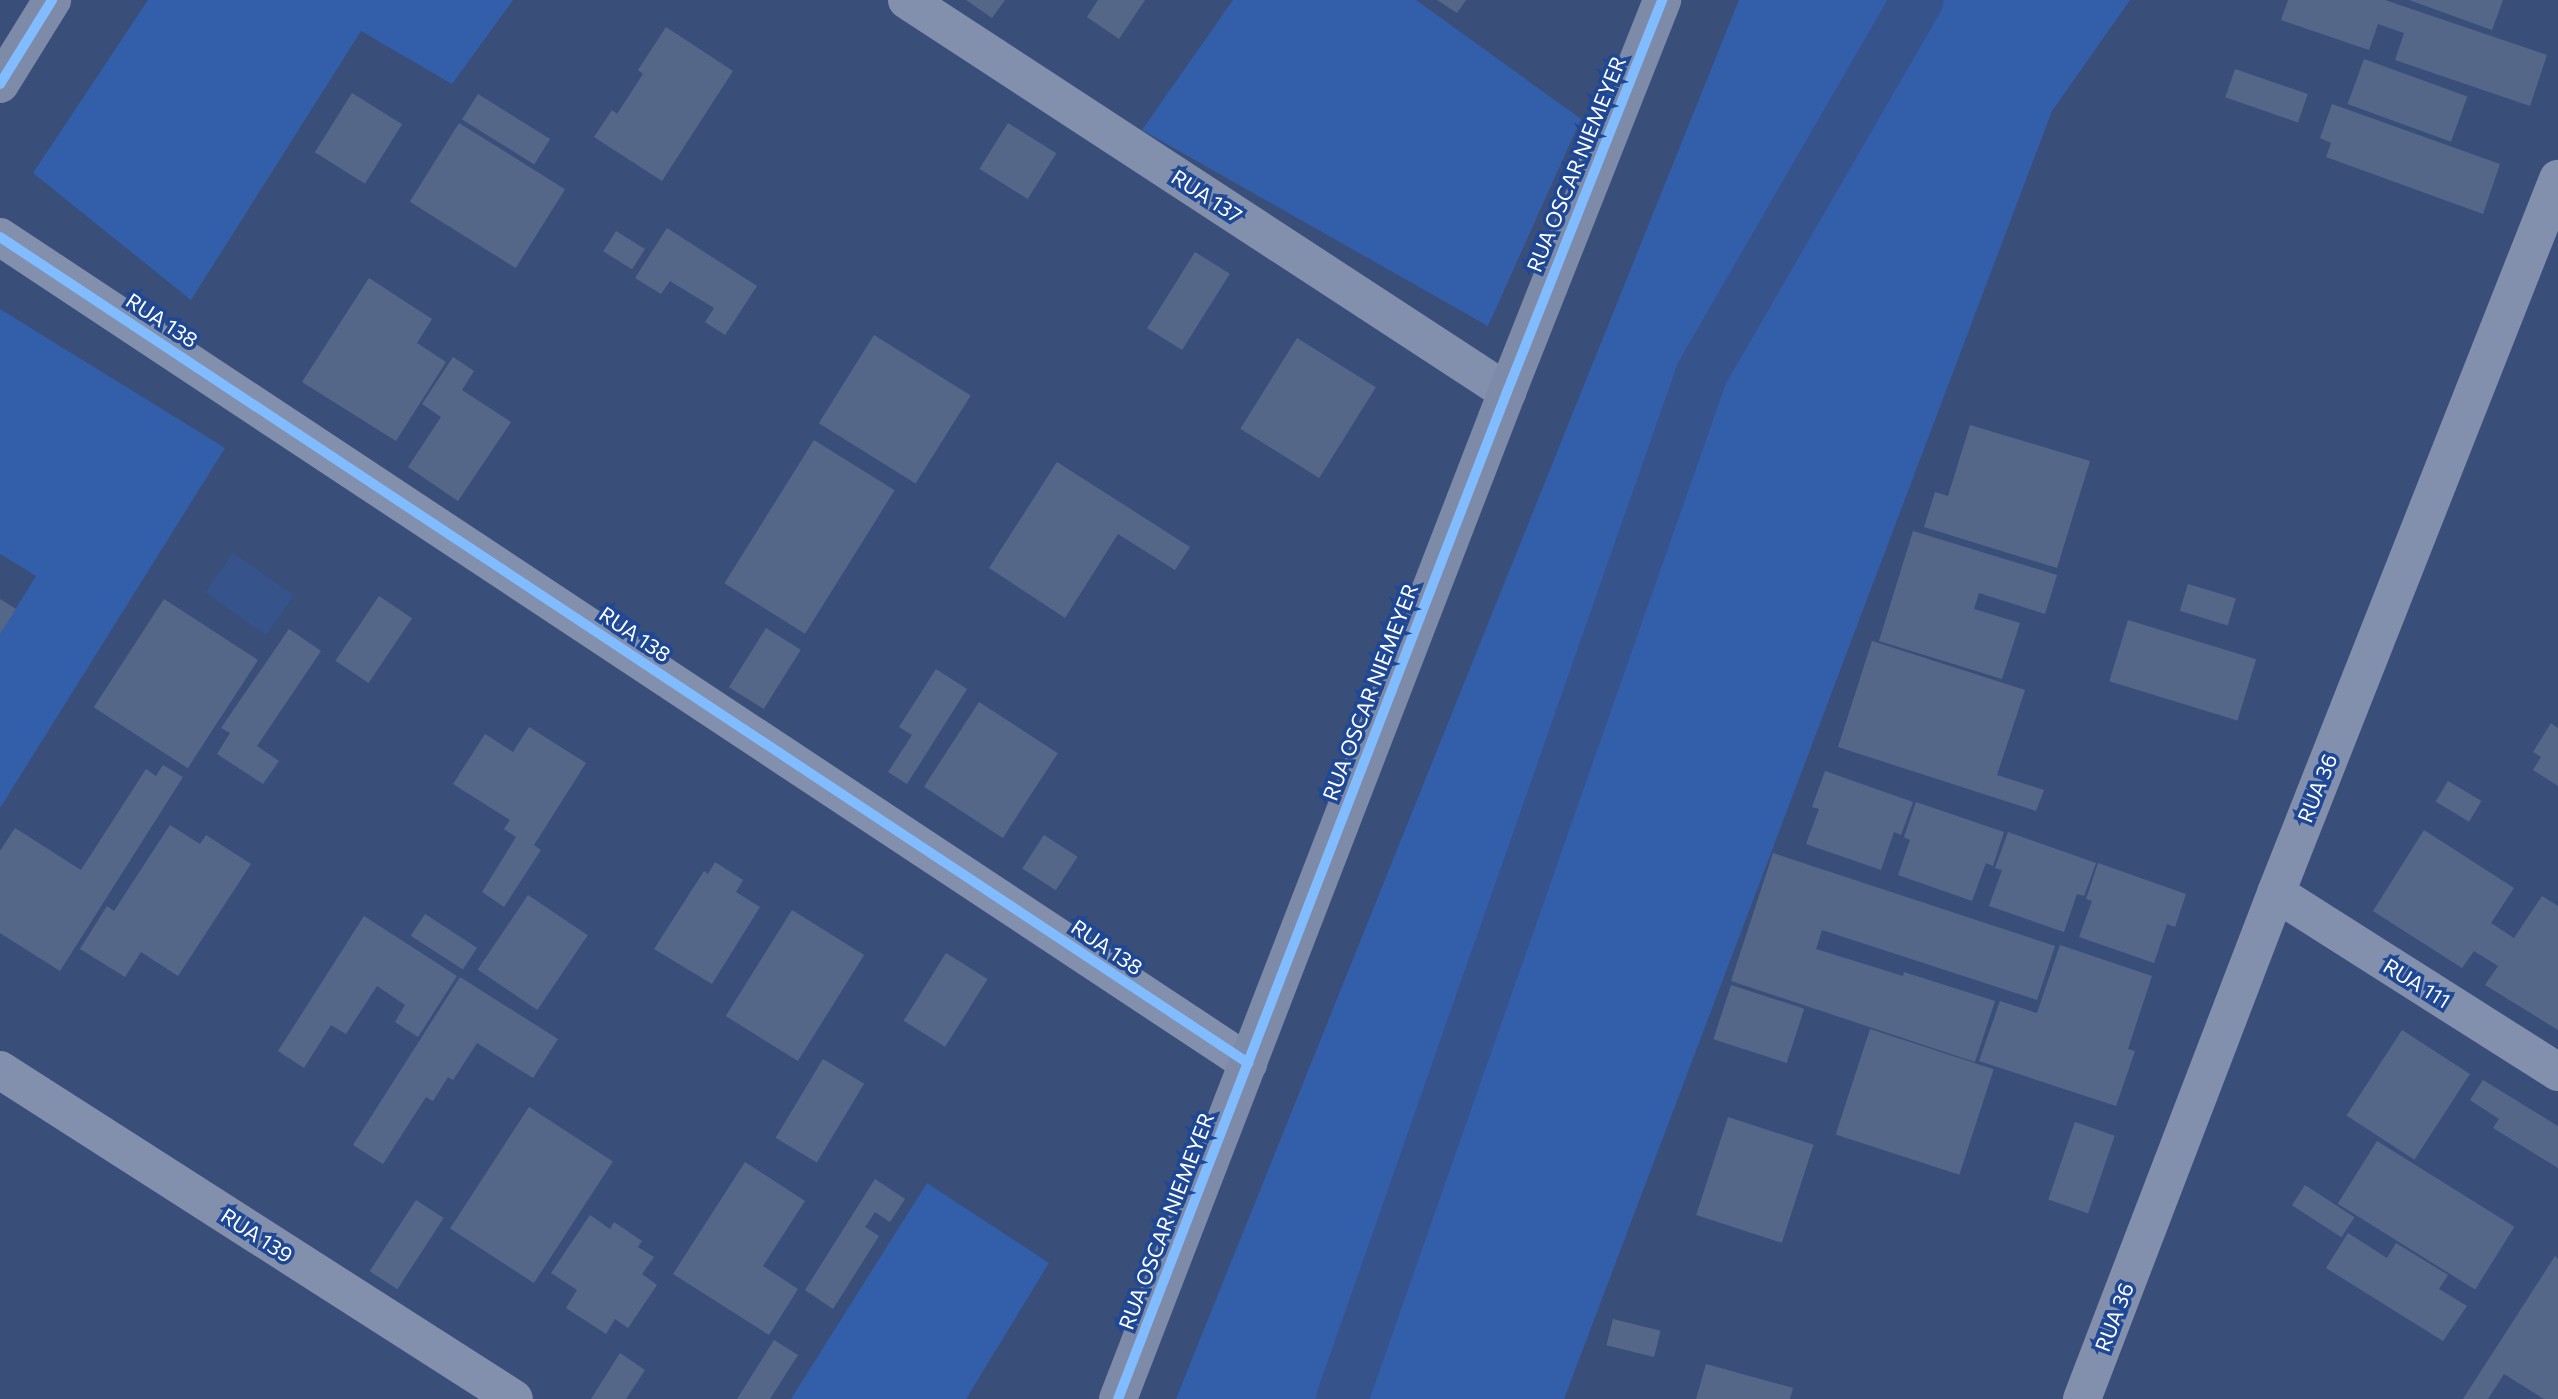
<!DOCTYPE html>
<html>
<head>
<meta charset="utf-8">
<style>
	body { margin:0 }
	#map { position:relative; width:2558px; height:1399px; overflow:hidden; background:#394f7a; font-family:Commissioner,sans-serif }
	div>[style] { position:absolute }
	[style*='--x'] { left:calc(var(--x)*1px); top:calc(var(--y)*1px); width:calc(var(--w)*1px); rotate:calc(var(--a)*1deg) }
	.green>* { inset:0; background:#335eaa }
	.water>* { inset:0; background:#36548b; transform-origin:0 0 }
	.canal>* { height:52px; margin:-26px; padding:0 26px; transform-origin:26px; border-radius:26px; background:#36548b }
	.building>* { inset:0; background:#556789; transform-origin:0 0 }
	.street>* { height:38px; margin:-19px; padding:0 19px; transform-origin:19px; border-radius:19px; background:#8290ad }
	.secondary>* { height:38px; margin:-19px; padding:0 19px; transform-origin:19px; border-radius:19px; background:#7d8ba9 }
	.cycleway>* { height:10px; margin:-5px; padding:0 5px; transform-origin:5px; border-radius:5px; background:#80bcff }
	span { translate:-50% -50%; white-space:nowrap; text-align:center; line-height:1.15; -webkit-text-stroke:7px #1e4795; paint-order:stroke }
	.street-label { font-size:21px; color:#fff }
</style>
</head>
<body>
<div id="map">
	<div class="green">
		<i style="clip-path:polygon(148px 0,513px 0,452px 84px,361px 31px,191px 300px,33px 173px)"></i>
		<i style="clip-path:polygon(1233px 0,1416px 0,1581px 119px,1488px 326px,1142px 130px)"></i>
		<i style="clip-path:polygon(1739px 0,2130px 0,2052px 111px,1564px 1399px,1176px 1399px)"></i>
		<i style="clip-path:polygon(0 309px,225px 448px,0 808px,0 634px,36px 576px,0 554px)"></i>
		<i style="clip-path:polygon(927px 1183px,1049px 1263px,966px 1399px,791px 1399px)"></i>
	</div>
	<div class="water">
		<i style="left:233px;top:553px;width:74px;height:48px;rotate:35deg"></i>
	</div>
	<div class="canal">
		<i style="--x:1342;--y:1399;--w:1087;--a:-70.67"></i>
		<i style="--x:1702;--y:373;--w:431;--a:-60"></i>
	</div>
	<div class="building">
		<i style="clip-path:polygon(966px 0,1005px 0,992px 18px)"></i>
		<i style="clip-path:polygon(1098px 0,1145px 0,1119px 39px,1087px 17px)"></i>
		<i style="clip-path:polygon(1437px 0,1466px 0,1457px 13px)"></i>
		<i style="clip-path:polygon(2288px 0,2385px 0,2547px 55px,2530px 106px,2395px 60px,2404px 33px,2378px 24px,2369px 50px,2281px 20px)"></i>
		<i style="clip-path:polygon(2409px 0,2503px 0,2492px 30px)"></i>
		<i style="clip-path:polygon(666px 27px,733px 71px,662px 181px,594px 137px,612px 110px,617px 114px,643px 74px,638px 70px)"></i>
		<i style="left:2364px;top:59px;width:110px;height:48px;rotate:20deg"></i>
		<i style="left:2235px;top:69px;width:77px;height:30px;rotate:19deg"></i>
		<i style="left:352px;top:93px;width:59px;height:70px;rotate:32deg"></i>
		<i style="left:478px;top:94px;width:85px;height:30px;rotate:32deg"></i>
		<i style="clip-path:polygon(2332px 104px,2500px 164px,2483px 214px,2326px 157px,2331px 143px,2320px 138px)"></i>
		<i style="left:459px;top:123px;width:125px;height:93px;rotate:32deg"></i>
		<i style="left:1008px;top:123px;width:57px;height:54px;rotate:32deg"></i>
		<i style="clip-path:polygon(667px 228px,757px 286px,725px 335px,705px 322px,714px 308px,670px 281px,661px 294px,635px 278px)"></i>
		<i style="left:616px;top:231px;width:34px;height:24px;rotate:32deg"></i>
		<i style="left:1195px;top:252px;width:41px;height:90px;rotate:32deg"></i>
		<i style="clip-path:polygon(369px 278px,432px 319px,417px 343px,446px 362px,396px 441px,302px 382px)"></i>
		<i style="left:874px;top:335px;width:114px;height:104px;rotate:32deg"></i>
		<i style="left:1297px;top:338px;width:93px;height:107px;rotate:32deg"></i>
		<i style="clip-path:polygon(453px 357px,474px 371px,462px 390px,511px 422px,458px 501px,408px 467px,441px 417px,422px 404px)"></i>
		<i style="clip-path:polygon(1970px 425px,2090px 461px,2057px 568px,1924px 527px,1935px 492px,1948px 496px)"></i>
		<i style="left:814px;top:440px;width:95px;height:169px;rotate:32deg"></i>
		<i style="clip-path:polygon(1057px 462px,1190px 547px,1175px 570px,1118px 534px,1065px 618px,989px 568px)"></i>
		<i style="clip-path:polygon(1913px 531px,2057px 575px,2045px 614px,1979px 593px,1974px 609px,2020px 623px,2002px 679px,1879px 641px)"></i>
		<i style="left:2188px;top:584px;width:50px;height:28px;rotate:17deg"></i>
		<i style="left:379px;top:596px;width:40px;height:78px;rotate:34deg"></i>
		<i style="clip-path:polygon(0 599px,16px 609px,0 634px)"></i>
		<i style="left:164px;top:599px;width:112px;height:129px;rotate:33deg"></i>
		<i style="left:2128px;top:620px;width:134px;height:64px;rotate:17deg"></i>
		<i style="left:766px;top:628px;width:41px;height:70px;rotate:32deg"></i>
		<i style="clip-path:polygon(289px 629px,321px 651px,257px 746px,279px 761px,263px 784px,217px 754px,230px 733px,221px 728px)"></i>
		<i style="clip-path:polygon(1872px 641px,2025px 690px,1997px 775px,2044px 790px,2036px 811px,1838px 747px)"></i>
		<i style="clip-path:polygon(936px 669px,967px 689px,907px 784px,888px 772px,912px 735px,899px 727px)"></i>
		<i style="left:979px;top:702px;width:94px;height:101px;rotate:33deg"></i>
		<i style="clip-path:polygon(2551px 723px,2558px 728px,2558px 786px,2533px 770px,2541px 757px,2533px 752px)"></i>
		<i style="clip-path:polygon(529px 727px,586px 763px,534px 845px,541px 850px,504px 907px,482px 892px,516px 837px,504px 829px,510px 820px,453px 784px,485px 734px,513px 752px)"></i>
		<i style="clip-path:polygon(163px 765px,183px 777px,60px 971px,0 933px,0 851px,15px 828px,81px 870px,146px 769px,156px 776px)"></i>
		<i style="clip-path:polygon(1825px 771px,1913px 802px,1901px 835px,1894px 832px,1881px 870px,1806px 844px,1819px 809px,1812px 807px)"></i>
		<i style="left:2448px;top:781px;width:39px;height:24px;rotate:31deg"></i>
		<i style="clip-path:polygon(1916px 802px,2004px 832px,1993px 866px,1986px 863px,1972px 901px,1898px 875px,1910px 840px,1904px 837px)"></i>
		<i style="clip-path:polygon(170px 825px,200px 844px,206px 835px,251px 864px,178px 976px,141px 952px,125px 977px,80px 949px,107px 906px,114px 911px)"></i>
		<i style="clip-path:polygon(2424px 830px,2514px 888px,2491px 923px,2514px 938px,2542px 896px,2558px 906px,2558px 1030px,2485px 985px,2498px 966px,2474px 951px,2462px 968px,2373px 911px)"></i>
		<i style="clip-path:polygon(2008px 832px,2096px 863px,2084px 896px,2077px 894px,2064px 932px,1989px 906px,2002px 870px,1995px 868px)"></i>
		<i style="left:1044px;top:835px;width:40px;height:40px;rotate:33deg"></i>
		<i style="clip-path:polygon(1773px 853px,2055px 946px,2037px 1000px,1822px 930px,1816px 949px,1903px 976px,1904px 972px,1995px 1001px,1975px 1062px,1731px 981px)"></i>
		<i style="clip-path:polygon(715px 862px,743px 880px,736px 892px,760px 907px,712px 984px,654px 949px,704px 871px,708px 874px)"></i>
		<i style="clip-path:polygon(2098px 863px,2186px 894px,2175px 927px,2167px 924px,2154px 963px,2079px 937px,2092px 901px,2086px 899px)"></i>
		<i style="left:528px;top:895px;width:72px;height:90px;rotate:34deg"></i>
		<i style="left:792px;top:910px;width:85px;height:125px;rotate:32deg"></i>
		<i style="left:425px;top:914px;width:62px;height:26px;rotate:33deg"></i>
		<i style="clip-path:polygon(364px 916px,457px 976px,418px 1037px,395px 1022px,405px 1005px,377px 986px,346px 1034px,331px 1025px,304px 1068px,278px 1051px)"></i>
		<i style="clip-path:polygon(2060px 945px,2152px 976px,2128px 1049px,2135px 1051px,2116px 1106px,1979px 1061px,2000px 1001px,2037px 1013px)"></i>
		<i style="left:946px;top:953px;width:49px;height:80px;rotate:32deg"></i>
		<i style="clip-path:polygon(460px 977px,558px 1039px,533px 1078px,477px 1043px,453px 1080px,448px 1077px,433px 1101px,426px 1097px,383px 1164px,353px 1145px)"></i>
		<i style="left:1731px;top:985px;width:77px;height:57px;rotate:18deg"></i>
		<i style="left:1870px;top:1029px;width:130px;height:111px;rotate:18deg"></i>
		<i style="left:2402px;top:1030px;width:81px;height:102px;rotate:33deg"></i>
		<i style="left:823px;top:1059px;width:48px;height:92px;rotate:31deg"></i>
		<i style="clip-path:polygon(2483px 1080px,2558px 1126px,2558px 1168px,2493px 1128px,2499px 1119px,2470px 1100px)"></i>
		<i style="left:529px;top:1107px;width:100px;height:145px;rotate:33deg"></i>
		<i style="left:1728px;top:1117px;width:90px;height:103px;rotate:18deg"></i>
		<i style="left:2075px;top:1122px;width:42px;height:82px;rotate:19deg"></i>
		<i style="left:2377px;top:1141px;width:162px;height:74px;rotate:32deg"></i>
		<i style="clip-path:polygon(745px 1162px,805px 1201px,763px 1266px,798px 1289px,769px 1335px,673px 1274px)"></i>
		<i style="clip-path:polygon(875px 1179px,905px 1199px,890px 1222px,875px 1212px,865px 1227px,879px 1236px,833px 1309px,805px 1290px)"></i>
		<i style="left:2305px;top:1185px;width:59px;height:24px;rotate:33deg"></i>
		<i style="left:416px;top:1200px;width:33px;height:85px;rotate:33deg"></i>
		<i style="clip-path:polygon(590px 1215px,610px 1229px,614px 1222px,642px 1241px,638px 1247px,654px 1257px,642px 1274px,657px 1285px,628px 1328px,615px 1319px,606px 1334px,566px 1308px,577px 1290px,551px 1273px)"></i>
		<i style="clip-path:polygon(2348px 1233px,2387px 1258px,2396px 1243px,2448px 1275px,2439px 1289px,2467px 1306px,2443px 1341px,2326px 1268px)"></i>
		<i style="clip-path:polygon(2555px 1256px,2558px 1259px,2558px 1399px,2544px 1399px,2504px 1374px,2488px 1399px,2463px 1399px)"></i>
		<i style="left:1613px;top:1319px;width:49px;height:27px;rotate:14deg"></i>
		<i style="clip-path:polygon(774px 1340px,798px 1355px,770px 1399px,737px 1399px)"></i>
		<i style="clip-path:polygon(620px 1353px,645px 1370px,626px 1399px,591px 1399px)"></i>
		<i style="clip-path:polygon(1706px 1364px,1793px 1388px,1790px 1399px,1696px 1399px)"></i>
	</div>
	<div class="street">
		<i style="--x:907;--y:0;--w:717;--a:33.16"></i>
		<i style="--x:0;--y:237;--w:1497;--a:33.5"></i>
		<i style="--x:2276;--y:893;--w:334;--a:32.4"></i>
		<i style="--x:0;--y:1070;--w:610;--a:32.62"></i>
		<i style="--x:2082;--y:1399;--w:542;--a:-69.02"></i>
		<i style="--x:2276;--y:893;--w:768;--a:-68.45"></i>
	</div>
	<div class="secondary">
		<i style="--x:0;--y:84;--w:99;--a:-58.2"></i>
		<i style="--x:1118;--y:1399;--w:1080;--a:-68.88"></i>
		<i style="--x:1507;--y:392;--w:422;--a:-68.4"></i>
	</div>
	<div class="cycleway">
		<i style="--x:0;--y:84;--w:99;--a:-58.2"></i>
		<i style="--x:0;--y:237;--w:1497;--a:33.5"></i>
		<i style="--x:1118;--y:1399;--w:1080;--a:-68.88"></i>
		<i style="--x:1507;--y:392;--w:422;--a:-68.4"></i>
	</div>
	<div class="street-label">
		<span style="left:1576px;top:164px;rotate:-68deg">RUA OSCAR NIEMEYER</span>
		<span style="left:1207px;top:196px;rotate:33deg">RUA 137</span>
		<span style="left:162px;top:320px;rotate:33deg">RUA 138</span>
		<span style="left:635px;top:634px;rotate:34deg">RUA 138</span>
		<span style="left:1370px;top:692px;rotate:-69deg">RUA OSCAR NIEMEYER</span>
		<span style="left:2317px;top:788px;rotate:-68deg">RUA 36</span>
		<span style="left:1107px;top:947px;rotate:34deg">RUA 138</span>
		<span style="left:2417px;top:983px;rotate:32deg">RUA 111</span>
		<span style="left:1166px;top:1221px;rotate:-69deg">RUA OSCAR NIEMEYER</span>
		<span style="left:257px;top:1235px;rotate:33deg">RUA 139</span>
		<span style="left:2114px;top:1317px;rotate:-69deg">RUA 36</span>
	</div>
</div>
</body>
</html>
